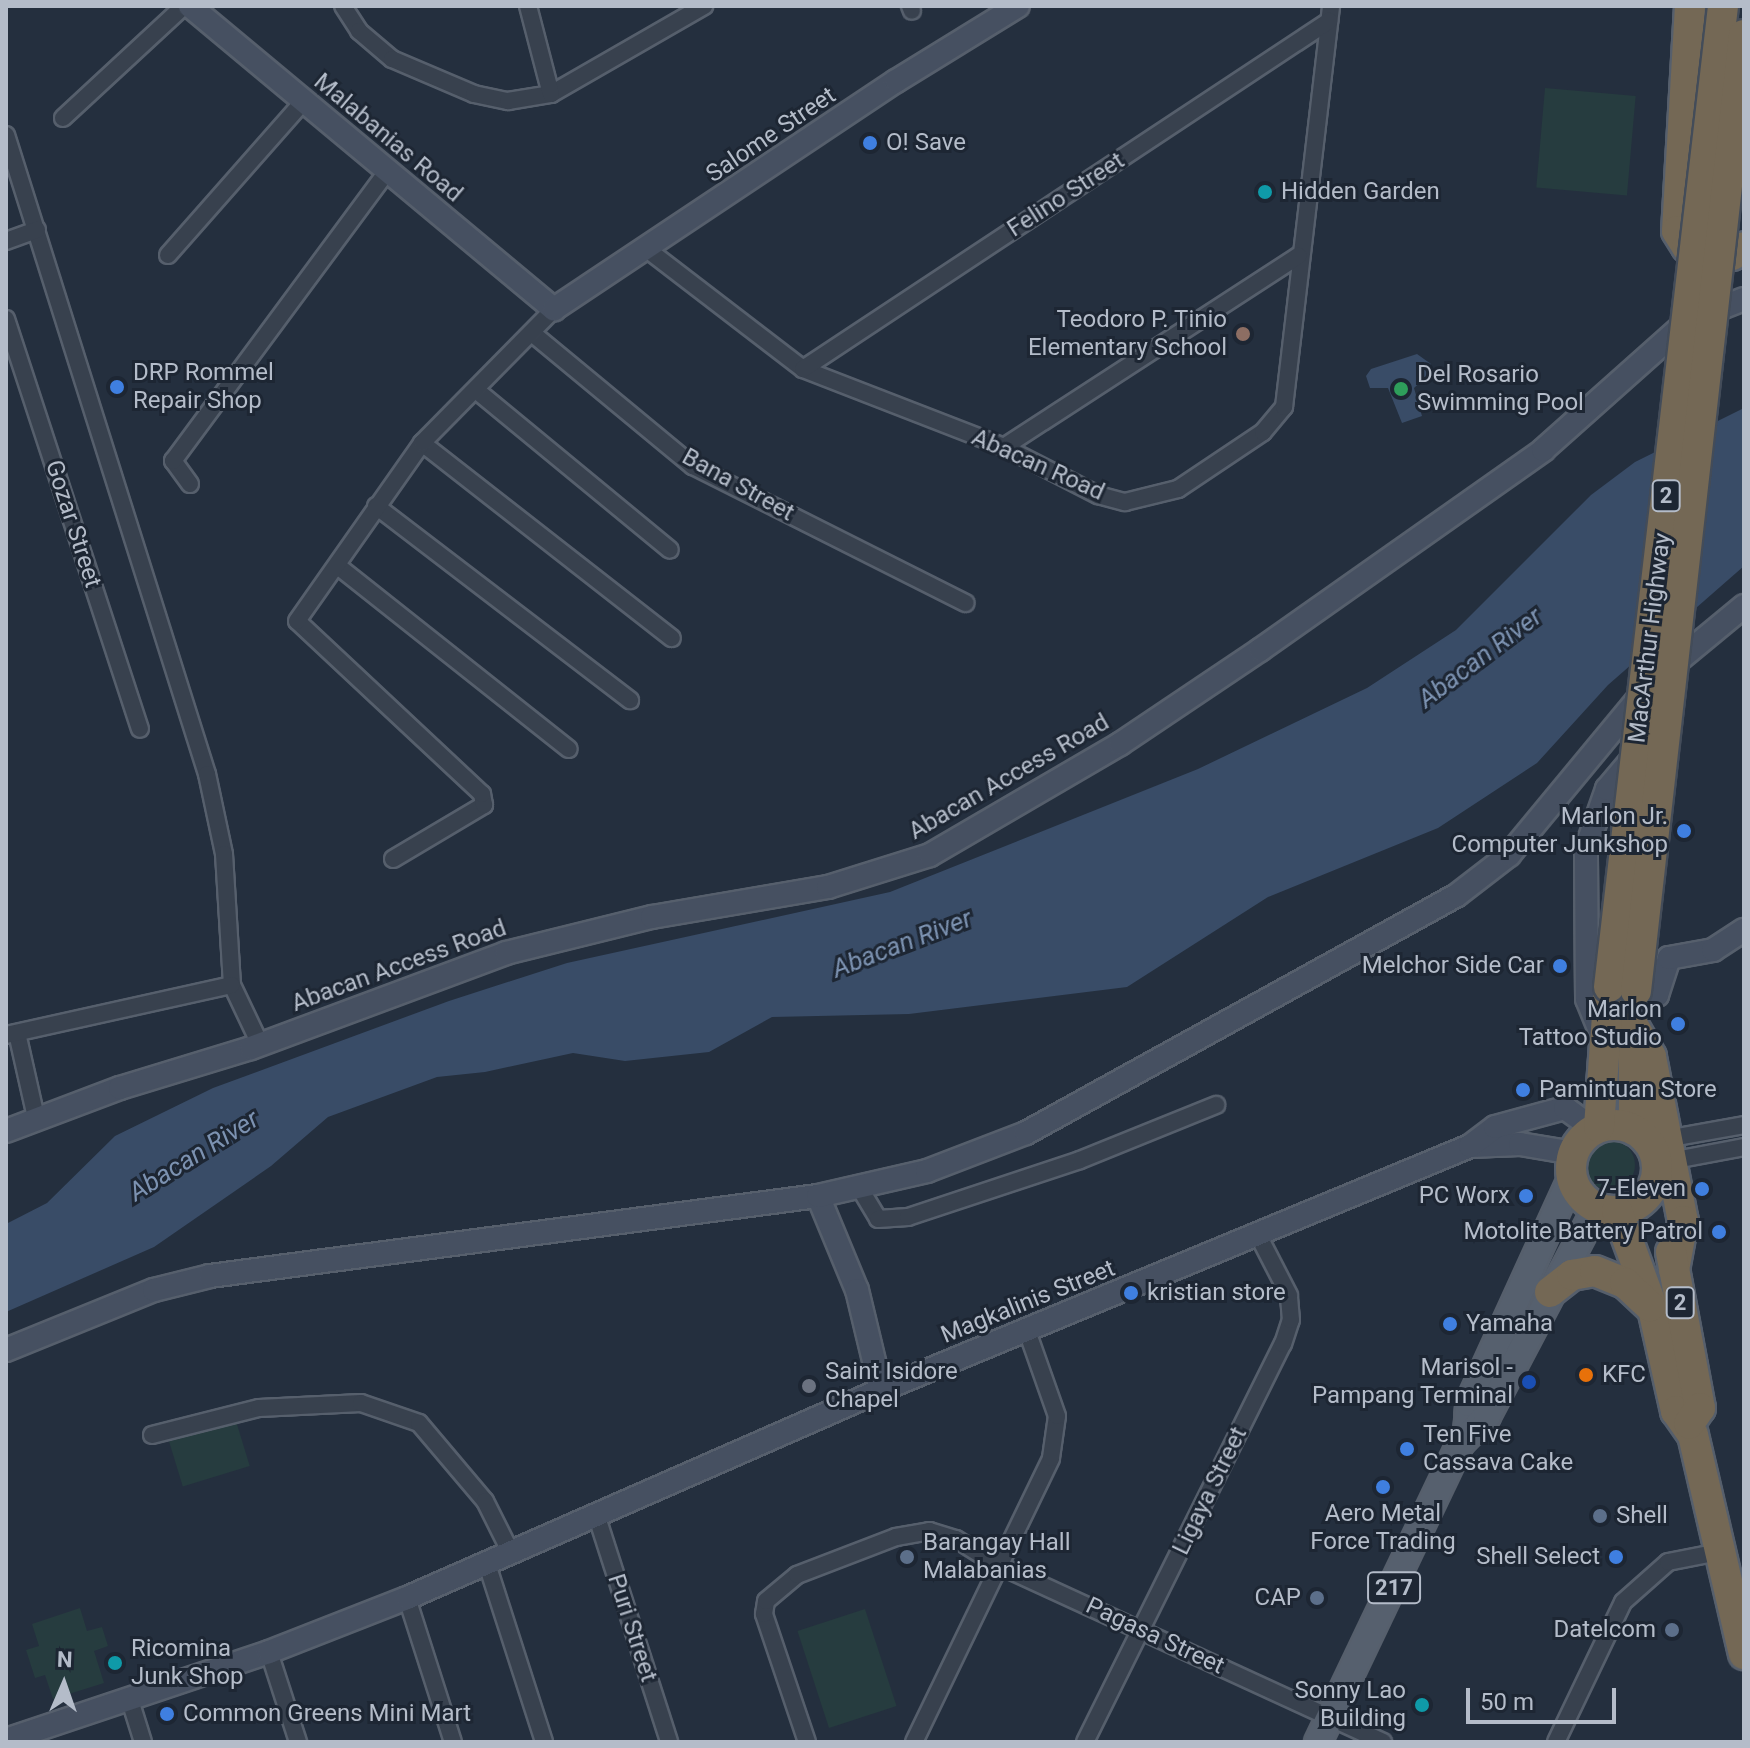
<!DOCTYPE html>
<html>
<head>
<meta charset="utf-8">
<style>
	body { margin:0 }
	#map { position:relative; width:1750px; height:1748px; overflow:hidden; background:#242f3e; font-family:Roboto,sans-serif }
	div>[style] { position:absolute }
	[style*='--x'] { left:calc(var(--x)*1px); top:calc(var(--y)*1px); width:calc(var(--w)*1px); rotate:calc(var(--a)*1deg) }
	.green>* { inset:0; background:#263c3f; transform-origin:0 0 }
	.round { border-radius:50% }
	.water>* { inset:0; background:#394c67 }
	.roads { filter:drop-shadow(2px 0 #565f6c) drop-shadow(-2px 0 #565f6c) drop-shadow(0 2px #565f6c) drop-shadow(0 -2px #565f6c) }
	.street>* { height:16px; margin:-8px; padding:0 8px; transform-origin:8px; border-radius:8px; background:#38414e }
	.secondary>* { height:22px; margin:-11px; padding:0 11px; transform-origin:11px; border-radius:11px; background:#465061 }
	.primary>* { height:26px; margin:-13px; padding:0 13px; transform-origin:13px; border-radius:13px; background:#56606e }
	.highway>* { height:30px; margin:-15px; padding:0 15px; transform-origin:15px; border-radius:15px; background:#746855 }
	.highway>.ring { margin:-15px; padding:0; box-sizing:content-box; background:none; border:30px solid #746855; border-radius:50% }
	.bridges { filter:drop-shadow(2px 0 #434c59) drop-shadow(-2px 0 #434c59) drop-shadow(0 2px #434c59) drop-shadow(0 -2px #434c59) }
	.highway-bridge>* { height:30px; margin:-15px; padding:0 15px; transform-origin:15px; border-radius:15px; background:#746855 }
	.dots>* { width:22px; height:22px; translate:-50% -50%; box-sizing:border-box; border:4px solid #1d2633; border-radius:50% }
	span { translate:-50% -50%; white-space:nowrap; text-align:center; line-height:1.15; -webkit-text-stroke:6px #1d2633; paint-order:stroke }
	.shield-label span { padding:2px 6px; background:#1d2633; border:2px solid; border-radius:6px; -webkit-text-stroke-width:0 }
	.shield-label { font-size:22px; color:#b4bcc9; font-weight:700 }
	.street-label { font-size:24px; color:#b4bcc9 }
	.poi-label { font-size:24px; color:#b4bcc9 }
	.left { translate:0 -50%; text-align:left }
	.right { translate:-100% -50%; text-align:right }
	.water-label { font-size:26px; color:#7c92b1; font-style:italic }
	.frame { position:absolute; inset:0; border:8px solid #b4bcc9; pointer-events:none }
	.north { position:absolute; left:24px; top:1644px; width:80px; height:80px; -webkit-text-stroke:6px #1d2633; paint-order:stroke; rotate:2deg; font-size:22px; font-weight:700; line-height:32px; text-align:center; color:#b4bcc9 }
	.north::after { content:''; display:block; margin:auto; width:28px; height:36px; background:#b4bcc9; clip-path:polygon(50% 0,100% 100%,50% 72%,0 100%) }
	.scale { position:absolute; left:1466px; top:1688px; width:150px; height:36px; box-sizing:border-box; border:4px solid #b4bcc9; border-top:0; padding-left:10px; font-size:24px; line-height:28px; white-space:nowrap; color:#b4bcc9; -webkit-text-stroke:6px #1d2633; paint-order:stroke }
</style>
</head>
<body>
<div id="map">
	<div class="green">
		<i style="left:1545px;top:88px;width:91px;height:100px;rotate:5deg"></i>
		<i class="round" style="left:1585px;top:1140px;width:50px;height:50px"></i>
		<i style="left:236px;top:1421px;width:47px;height:70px;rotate:73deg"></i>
		<i style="clip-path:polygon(80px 1608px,87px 1631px,102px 1627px,108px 1646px,94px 1651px,104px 1683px,53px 1699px,45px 1675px,35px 1678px,26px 1650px,39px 1646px,32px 1624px)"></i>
		<i style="left:865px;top:1609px;width:102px;height:71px;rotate:72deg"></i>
	</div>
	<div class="water">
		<i style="clip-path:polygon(1417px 354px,1431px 364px,1429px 374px,1414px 388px,1422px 416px,1402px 423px,1388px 388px,1370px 388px,1366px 376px,1371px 369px)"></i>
		<i style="clip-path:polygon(1744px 408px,1744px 566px,1608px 685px,1537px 763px,1438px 828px,1268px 897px,1127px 987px,909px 1014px,772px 1017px,709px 1052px,625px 1061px,573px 1053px,485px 1072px,437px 1077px,328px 1117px,271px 1166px,154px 1247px,6px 1312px,6px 1224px,47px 1203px,115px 1136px,213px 1088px,449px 1001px,567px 963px,890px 892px,1198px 769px,1367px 688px,1456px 630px,1591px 495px,1635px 462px)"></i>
	</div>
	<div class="roads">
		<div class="street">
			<i style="--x:343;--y:6;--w:30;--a:57"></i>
			<i style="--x:359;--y:31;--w:43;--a:40.3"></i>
			<i style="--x:392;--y:59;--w:89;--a:23.1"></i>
			<i style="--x:474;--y:94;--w:35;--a:12"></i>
			<i style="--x:508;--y:101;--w:44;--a:-9.2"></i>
			<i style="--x:551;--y:94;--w:177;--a:-29.9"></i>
			<i style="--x:528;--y:6;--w:91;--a:75.4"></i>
			<i style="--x:910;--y:6;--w:5;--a:68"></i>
			<i style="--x:63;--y:118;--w:165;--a:-42.8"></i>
			<i style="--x:6;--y:135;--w:670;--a:72.54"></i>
			<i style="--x:207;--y:774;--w:82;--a:78"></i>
			<i style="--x:224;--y:854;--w:131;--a:86.5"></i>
			<i style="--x:232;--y:985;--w:65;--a:64.6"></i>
			<i style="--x:6;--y:241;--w:33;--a:-20"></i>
			<i style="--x:648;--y:250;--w:195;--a:37.5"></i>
			<i style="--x:803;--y:369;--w:216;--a:21.2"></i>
			<i style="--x:1004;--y:447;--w:106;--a:27.1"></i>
			<i style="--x:1098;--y:495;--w:28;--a:15"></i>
			<i style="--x:1125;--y:502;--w:55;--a:-13.8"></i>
			<i style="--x:1178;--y:489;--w:102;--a:-33.8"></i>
			<i style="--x:1263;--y:432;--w:33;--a:-50"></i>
			<i style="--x:1284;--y:407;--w:404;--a:-83.3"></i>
			<i style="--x:168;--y:255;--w:204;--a:-48.6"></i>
			<i style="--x:6;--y:319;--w:431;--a:71.9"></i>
			<i style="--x:532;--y:333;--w:209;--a:39.6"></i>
			<i style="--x:693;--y:466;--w:305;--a:26.7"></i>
			<i style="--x:803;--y:369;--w:631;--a:-33.49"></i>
			<i style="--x:476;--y:390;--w:251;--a:39.5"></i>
			<i style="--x:422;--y:443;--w:317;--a:38"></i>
			<i style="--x:1004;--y:447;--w:351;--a:-33"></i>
			<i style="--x:190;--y:484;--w:29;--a:-126"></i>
			<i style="--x:173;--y:461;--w:360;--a:-53.5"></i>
			<i style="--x:376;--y:506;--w:320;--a:37.4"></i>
			<i style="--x:339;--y:567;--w:293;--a:38.4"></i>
			<i style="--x:393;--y:859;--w:106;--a:-30.7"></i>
			<i style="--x:484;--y:805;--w:11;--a:-100"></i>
			<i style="--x:482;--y:794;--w:253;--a:-136.9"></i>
			<i style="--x:297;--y:621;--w:218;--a:-54.9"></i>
			<i style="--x:422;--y:443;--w:188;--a:-45.4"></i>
			<i style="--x:17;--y:1033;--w:86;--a:77.3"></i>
			<i style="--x:6;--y:1035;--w:231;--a:-12.5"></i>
			<i style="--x:1666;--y:1139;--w:79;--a:-10.2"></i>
			<i style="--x:1670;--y:1161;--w:75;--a:-10.7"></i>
			<i style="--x:859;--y:1187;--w:37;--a:59"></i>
			<i style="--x:878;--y:1219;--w:30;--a:-4"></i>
			<i style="--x:908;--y:1217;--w:181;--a:-18.3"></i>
			<i style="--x:1080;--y:1160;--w:147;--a:-22"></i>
			<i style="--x:152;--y:1435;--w:110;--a:-14.2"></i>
			<i style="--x:259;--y:1408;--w:102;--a:-2.8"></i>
			<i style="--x:361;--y:1403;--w:61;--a:19"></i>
			<i style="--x:419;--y:1423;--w:102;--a:49.8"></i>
			<i style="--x:485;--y:1501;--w:56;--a:63.4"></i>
			<i style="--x:596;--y:1514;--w:239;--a:72.2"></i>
			<i style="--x:486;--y:1561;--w:190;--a:72.2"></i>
			<i style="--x:407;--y:1598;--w:151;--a:72.3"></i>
			<i style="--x:269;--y:1652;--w:95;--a:72.1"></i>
			<i style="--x:129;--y:1697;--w:47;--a:72.7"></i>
			<i style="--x:807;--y:1742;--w:135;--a:-108.6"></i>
			<i style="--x:764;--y:1614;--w:13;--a:-81"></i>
			<i style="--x:766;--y:1601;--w:40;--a:-40"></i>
			<i style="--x:797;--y:1575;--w:106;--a:-21"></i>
			<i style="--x:896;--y:1537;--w:34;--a:-10"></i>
			<i style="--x:929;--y:1531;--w:28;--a:17"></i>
			<i style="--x:956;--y:1539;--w:47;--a:32"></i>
			<i style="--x:996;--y:1564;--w:426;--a:24.7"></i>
			<i style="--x:914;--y:1742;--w:315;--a:-64.2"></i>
			<i style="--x:1051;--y:1458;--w:42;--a:-81.9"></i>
			<i style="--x:1057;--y:1416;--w:90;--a:-109.4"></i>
			<i style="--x:1085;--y:1742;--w:445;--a:-63.6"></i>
			<i style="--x:1283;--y:1344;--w:25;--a:-72"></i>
			<i style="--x:1291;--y:1320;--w:25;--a:-95"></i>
			<i style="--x:1289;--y:1295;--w:65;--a:-117.3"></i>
			<i style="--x:1556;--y:1742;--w:155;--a:-64.4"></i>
			<i style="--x:1623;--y:1602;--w:60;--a:-41.6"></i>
			<i style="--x:1668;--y:1562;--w:52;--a:-11.1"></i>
		</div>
		<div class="secondary">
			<i style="--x:190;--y:6;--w:474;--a:39.8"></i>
			<i style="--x:554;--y:309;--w:411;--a:-33.7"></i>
			<i style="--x:896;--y:81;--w:143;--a:-31.6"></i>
			<i style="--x:1669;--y:668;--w:97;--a:-39.6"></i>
			<i style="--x:1636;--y:1006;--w:24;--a:-28"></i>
			<i style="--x:1657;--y:995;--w:39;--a:-72"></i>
			<i style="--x:1669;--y:958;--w:45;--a:-10.3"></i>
			<i style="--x:1713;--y:950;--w:37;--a:-33"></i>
			<i style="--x:1603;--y:1038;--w:42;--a:-112.3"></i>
			<i style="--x:1587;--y:999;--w:150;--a:-90.4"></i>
			<i style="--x:1586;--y:849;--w:64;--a:-70.7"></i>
			<i style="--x:1607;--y:789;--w:50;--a:-49.9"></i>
			<i style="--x:6;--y:1131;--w:122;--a:-20.7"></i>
			<i style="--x:120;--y:1088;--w:137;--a:-17"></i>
			<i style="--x:251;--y:1048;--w:272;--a:-20.4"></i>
			<i style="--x:506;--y:953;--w:150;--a:-13.9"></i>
			<i style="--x:652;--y:917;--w:179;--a:-9.7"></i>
			<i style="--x:828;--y:887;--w:107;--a:-17.4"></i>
			<i style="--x:930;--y:855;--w:220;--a:-30.3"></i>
			<i style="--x:1120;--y:744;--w:169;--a:-33.9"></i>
			<i style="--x:1260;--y:650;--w:347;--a:-35.2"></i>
			<i style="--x:1543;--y:450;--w:194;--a:-41.7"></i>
			<i style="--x:1688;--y:321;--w:60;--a:-21.4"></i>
			<i style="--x:1470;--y:1146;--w:50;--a:-2.3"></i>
			<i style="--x:1520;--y:1144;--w:55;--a:9.5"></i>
			<i style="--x:818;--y:1196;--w:102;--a:67.5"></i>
			<i style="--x:857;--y:1290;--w:103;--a:76.5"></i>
			<i style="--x:6;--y:1350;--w:160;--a:-22.1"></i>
			<i style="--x:154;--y:1290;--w:58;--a:-14"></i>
			<i style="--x:210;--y:1276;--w:613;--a:-7.5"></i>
			<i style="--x:818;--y:1196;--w:112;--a:-12.9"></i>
			<i style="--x:927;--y:1171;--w:106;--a:-21"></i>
			<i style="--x:1026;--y:1133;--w:492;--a:-28.9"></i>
			<i style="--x:1457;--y:895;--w:66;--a:-37.6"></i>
			<i style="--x:1509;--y:855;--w:212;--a:-50.4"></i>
			<i style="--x:6;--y:1740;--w:277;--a:-18.5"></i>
			<i style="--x:269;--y:1652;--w:148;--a:-21.4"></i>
			<i style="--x:407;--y:1598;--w:518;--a:-23.69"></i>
			<i style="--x:881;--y:1390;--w:638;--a:-22.5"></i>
			<i style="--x:1470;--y:1146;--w:31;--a:-37"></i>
			<i style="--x:1495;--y:1127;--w:73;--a:-15.2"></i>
			<i style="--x:1565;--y:1108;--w:36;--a:36"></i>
		</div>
		<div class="primary">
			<i style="--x:1467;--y:1434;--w:31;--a:-86"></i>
			<i style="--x:1469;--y:1403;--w:248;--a:-65.5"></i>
			<i style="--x:1318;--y:1742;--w:330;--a:-64.5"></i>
			<i style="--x:1460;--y:1444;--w:39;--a:-46"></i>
			<i style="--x:1487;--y:1416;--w:236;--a:-62.2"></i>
		</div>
		<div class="highway">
			<i style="--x:1690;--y:6;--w:225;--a:93.3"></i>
			<i style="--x:1677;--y:231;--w:19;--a:58"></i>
			<i style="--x:1687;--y:247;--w:22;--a:22"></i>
			<i style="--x:1707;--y:255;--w:25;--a:0"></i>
			<i style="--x:1732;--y:255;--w:14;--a:-34"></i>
			<i style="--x:1634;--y:1027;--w:34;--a:60"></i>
			<i style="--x:1651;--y:1057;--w:167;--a:79"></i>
			<i style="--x:1683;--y:1221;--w:50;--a:100.4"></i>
			<i style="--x:1634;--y:1052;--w:78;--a:90"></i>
			<i class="ring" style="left:1571px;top:1125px;width:56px;height:56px"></i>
			<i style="--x:1599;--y:1127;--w:140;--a:-85.9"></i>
			<i style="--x:1617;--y:1211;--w:104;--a:69.8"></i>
			<i style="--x:1653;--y:1309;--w:105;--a:77.3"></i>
			<i style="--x:1676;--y:1411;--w:29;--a:55"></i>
			<i style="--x:1693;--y:1435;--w:225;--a:76.9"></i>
			<i style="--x:1671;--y:1252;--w:159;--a:79.5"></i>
			<i style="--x:1700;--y:1408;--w:19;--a:125"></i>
			<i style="--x:1550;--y:1292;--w:28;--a:-38"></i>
			<i style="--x:1572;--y:1275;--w:23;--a:-10"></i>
			<i style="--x:1595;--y:1271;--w:32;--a:22"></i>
			<i style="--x:1625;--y:1283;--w:34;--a:43"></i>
		</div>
	</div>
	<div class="bridges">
		<div class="highway-bridge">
			<i style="--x:1609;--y:987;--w:988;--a:-83.37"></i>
			<i style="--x:1636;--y:991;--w:962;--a:-83.55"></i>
		</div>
	</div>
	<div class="dots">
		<i style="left:870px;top:143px;background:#3f7fe0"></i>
		<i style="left:1265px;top:192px;background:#0f9aa8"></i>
		<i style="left:1243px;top:334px;background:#8d6e63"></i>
		<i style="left:117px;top:387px;background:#3f7fe0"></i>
		<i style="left:1401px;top:389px;background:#2e9e5b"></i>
		<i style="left:1684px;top:831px;background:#3f7fe0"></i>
		<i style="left:1560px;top:966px;background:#3f7fe0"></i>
		<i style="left:1678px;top:1024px;background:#3f7fe0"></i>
		<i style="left:1523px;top:1090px;background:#3f7fe0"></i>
		<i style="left:1702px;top:1189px;background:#3f7fe0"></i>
		<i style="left:1526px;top:1196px;background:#3f7fe0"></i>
		<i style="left:1719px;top:1232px;background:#3f7fe0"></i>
		<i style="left:1131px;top:1293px;background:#3f7fe0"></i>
		<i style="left:1450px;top:1324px;background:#3f7fe0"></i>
		<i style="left:1586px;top:1375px;background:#e8710a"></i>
		<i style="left:1529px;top:1382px;background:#1a4fb4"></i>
		<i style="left:809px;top:1386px;background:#6b7280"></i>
		<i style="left:1407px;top:1449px;background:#3f7fe0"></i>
		<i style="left:1383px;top:1487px;background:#3f7fe0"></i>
		<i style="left:1600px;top:1516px;background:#5c6f8a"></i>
		<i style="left:907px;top:1557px;background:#5c6f8a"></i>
		<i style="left:1616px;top:1557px;background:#3f7fe0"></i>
		<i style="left:1317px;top:1598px;background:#5c6f8a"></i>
		<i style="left:1672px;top:1630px;background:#5c6f8a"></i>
		<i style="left:115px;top:1663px;background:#0f9aa8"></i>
		<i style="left:1422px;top:1705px;background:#0f9aa8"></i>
		<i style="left:167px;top:1714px;background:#3f7fe0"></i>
	</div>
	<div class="shield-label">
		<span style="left:1666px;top:496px">2</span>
		<span style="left:1680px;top:1303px">2</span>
		<span style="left:1394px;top:1588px">217</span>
	</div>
	<div class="street-label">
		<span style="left:771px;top:135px;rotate:-34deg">Salome Street</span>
		<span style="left:388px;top:138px;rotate:40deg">Malabanias Road</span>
		<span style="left:1066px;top:195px;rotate:-33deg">Felino Street</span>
		<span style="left:1038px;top:465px;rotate:24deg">Abacan Road</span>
		<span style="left:738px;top:485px;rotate:29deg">Bana Street</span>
		<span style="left:73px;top:524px;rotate:72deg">Gozar Street</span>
		<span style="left:1650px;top:638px;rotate:-83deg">MacArthur Highway</span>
		<span style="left:1009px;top:777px;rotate:-30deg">Abacan Access Road</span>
		<span style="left:399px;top:966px;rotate:-20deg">Abacan Access Road</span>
		<span style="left:1028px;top:1302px;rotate:-22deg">Magkalinis Street</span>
		<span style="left:1210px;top:1491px;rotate:-64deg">Ligaya Street</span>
		<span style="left:632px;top:1628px;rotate:72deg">Puri Street</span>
		<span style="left:1155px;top:1636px;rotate:25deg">Pagasa Street</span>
	</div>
	<div class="poi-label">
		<span class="left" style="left:886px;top:143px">O! Save</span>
		<span class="left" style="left:1281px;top:192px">Hidden Garden</span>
		<span class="right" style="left:1227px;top:334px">Teodoro P. Tinio<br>Elementary School</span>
		<span class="left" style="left:133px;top:387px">DRP Rommel<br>Repair Shop</span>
		<span class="left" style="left:1417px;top:389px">Del Rosario<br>Swimming Pool</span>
		<span class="right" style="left:1668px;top:831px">Marlon Jr.<br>Computer Junkshop</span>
		<span class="right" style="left:1544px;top:966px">Melchor Side Car</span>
		<span class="right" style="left:1662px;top:1024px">Marlon<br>Tattoo Studio</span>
		<span class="left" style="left:1539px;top:1090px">Pamintuan Store</span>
		<span class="right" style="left:1686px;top:1189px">7-Eleven</span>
		<span class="right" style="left:1510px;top:1196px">PC Worx</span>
		<span class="right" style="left:1703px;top:1232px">Motolite Battery Patrol</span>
		<span class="left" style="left:1147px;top:1293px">kristian store</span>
		<span class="left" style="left:1466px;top:1324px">Yamaha</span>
		<span class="right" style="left:1513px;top:1382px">Marisol -<br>Pampang Terminal</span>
		<span class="left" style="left:825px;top:1386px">Saint Isidore<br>Chapel</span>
		<span class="left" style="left:1602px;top:1375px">KFC</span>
		<span class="left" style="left:1423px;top:1449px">Ten Five<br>Cassava Cake</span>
		<span style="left:1383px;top:1528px">Aero Metal<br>Force Trading</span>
		<span class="left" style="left:1616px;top:1516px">Shell</span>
		<span class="left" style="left:923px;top:1557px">Barangay Hall<br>Malabanias</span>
		<span class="right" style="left:1600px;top:1557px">Shell Select</span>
		<span class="right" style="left:1301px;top:1598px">CAP</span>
		<span class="right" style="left:1656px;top:1630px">Datelcom</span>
		<span class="left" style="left:131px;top:1663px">Ricomina<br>Junk Shop</span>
		<span class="right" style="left:1406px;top:1705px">Sonny Lao<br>Building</span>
		<span class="left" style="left:183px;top:1714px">Common Greens Mini Mart</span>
	</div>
	<div class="water-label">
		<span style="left:1480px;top:658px;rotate:-37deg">Abacan River</span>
		<span style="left:902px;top:944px;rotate:-21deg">Abacan River</span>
		<span style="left:194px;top:1156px;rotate:-32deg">Abacan River</span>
	</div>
	<div class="frame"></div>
	<div class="north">N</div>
	<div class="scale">50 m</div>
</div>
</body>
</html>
